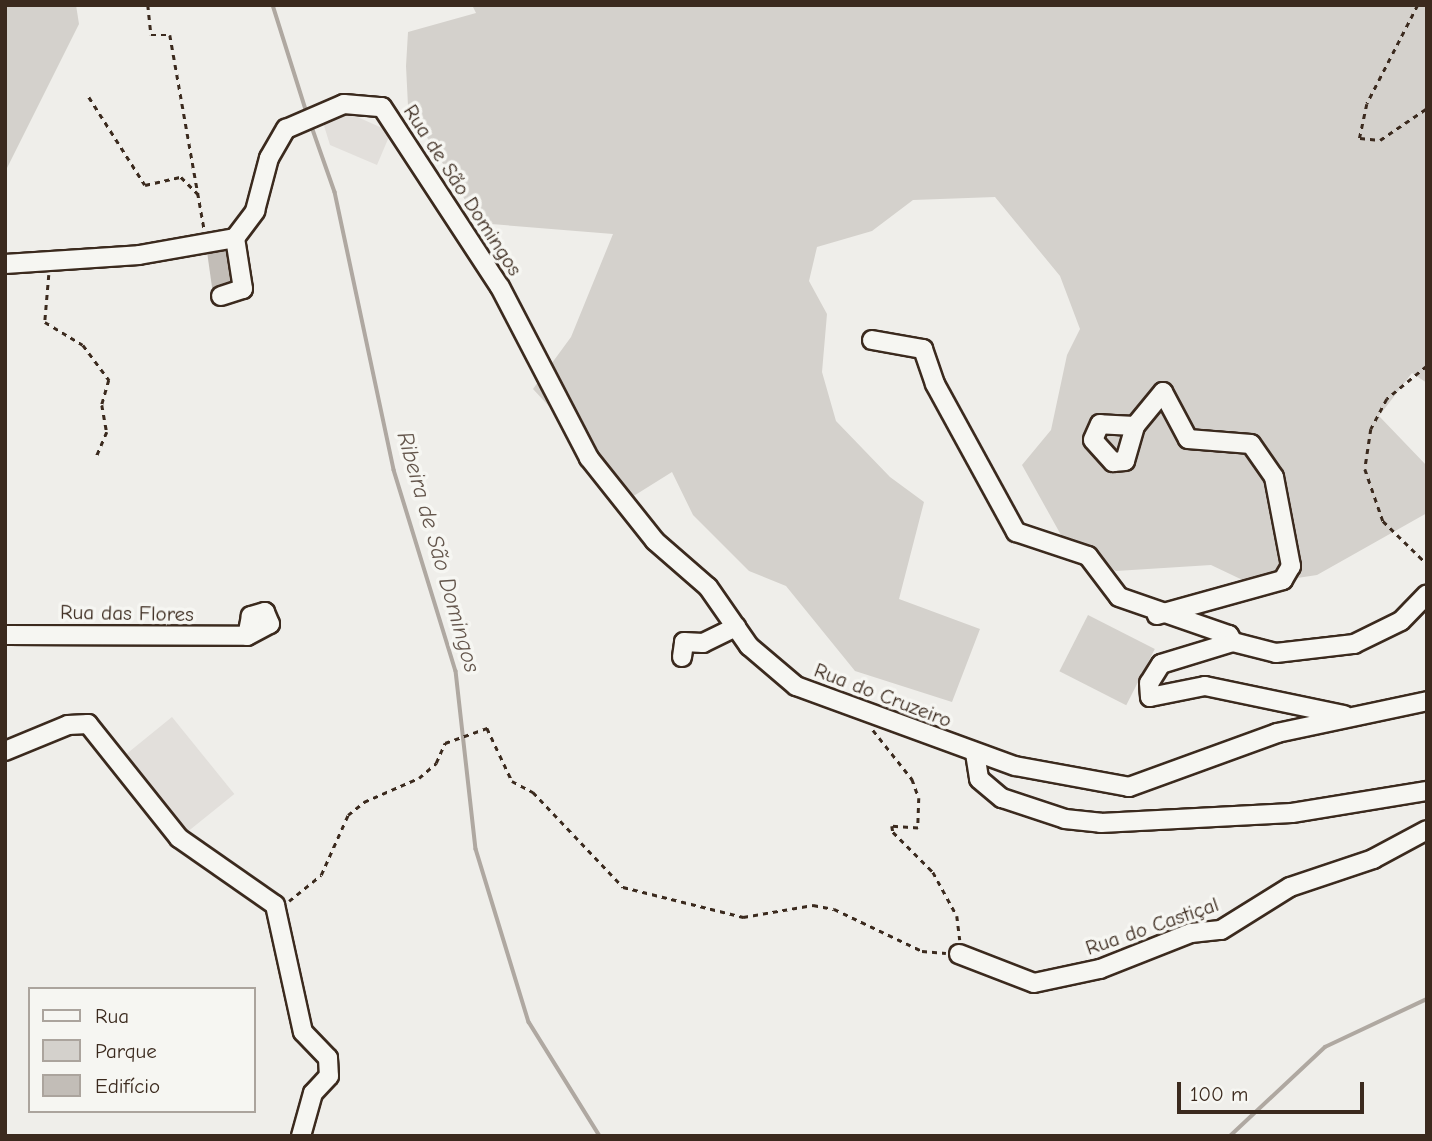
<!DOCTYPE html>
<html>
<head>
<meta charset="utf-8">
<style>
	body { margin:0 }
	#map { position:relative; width:1432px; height:1141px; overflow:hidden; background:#efeeea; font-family:"Comic Neue",sans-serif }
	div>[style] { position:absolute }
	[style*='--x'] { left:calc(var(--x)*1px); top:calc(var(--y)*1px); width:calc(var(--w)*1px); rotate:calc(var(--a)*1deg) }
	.built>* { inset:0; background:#e2dfdb; transform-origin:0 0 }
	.green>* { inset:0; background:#d4d1cc; transform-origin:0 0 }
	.stream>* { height:3.5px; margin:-1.75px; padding:0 1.75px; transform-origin:1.75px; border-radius:1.75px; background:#afa8a1 }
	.building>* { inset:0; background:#c2bdb7; transform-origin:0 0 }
	.path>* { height:2.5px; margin-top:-1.25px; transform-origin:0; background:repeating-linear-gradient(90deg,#3b2a1e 0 5px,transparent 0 10px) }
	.roads { filter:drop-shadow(2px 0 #3b2a1e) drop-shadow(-2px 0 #3b2a1e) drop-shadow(0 2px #3b2a1e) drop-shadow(0 -2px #3b2a1e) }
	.minor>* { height:18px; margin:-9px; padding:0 9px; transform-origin:9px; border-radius:9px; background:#f6f6f2 }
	span { translate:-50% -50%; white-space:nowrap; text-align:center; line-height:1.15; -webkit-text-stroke:7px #f6f6f2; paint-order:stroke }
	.street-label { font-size:21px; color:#3b2a1e }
	.water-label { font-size:23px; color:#64564c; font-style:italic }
	.frame { position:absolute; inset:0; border:7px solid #3b2a1e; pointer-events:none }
	.legend { position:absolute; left:28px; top:987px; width:228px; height:126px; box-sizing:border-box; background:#f6f6f2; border:2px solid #aba49d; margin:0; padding:9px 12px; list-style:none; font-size:21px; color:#3b2a1e }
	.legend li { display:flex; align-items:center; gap:14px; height:35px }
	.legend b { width:35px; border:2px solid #aba49d }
	.scale { position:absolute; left:1177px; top:1082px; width:187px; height:32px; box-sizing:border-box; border:4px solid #3b2a1e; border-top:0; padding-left:9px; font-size:21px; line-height:24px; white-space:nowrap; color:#3b2a1e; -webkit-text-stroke:5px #f6f6f2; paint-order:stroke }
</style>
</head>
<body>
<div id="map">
	<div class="built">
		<i style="clip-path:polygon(352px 107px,353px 115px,391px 132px,377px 165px,330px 145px,321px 116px)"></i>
		<i style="left:172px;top:717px;width:99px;height:61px;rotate:51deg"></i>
	</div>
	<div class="green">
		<i style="clip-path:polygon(5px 5px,76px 5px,79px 24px,5px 172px)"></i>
		<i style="clip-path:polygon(472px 5px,1427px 5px,1427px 383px,1412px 373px,1379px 416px,1427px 466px,1427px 513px,1317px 575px,1284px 580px,1251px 584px,1211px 565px,1116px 571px,1093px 559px,1061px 535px,1022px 465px,1051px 430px,1067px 355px,1080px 329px,1060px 276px,995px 197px,913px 200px,872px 231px,817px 247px,809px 281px,827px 314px,822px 372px,836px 421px,890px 477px,924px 502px,899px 599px,980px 629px,952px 702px,855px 671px,786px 586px,749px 571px,693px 515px,672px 472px,616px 507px,571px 430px,533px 389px,571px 337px,613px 234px,479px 223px,408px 106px,406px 66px,408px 32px,476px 13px)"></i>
		<i style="left:1088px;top:615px;width:75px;height:63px;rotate:27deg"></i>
	</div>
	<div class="stream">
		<i style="--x:273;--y:5;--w:113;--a:72.5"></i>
		<i style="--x:311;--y:124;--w:72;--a:70.6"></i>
		<i style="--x:335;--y:192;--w:284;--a:78"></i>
		<i style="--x:394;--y:470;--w:210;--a:72.9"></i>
		<i style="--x:456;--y:671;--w:179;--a:83.6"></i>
		<i style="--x:476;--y:849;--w:181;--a:73"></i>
		<i style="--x:529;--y:1022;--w:134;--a:58.1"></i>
		<i style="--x:1230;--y:1136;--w:130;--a:-43.1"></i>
		<i style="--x:1325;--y:1047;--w:113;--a:-25.2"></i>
	</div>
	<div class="building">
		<i style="left:229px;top:250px;width:36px;height:22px;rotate:82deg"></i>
	</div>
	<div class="path">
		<i style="--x:148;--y:5;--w:30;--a:84"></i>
		<i style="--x:151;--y:35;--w:19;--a:0"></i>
		<i style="--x:170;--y:35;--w:196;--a:80"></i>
		<i style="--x:1418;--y:5;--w:111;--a:117.3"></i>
		<i style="--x:1367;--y:104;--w:35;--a:102"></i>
		<i style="--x:1360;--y:138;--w:20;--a:6"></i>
		<i style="--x:1380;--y:140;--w:57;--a:-34.2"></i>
		<i style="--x:89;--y:97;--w:104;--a:57.5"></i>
		<i style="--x:145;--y:185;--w:37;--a:-13"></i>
		<i style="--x:181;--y:177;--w:25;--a:45"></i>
		<i style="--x:49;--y:275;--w:47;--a:94.9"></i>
		<i style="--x:45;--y:322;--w:44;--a:31.2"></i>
		<i style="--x:83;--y:345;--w:44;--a:53.4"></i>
		<i style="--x:109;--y:380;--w:26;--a:106"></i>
		<i style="--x:102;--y:405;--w:27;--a:80"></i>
		<i style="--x:107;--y:432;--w:28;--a:113"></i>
		<i style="--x:1427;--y:366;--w:52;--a:140.5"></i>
		<i style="--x:1387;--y:399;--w:34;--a:118"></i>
		<i style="--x:1371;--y:429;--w:40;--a:98.5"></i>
		<i style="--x:1365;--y:469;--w:55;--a:70.9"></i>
		<i style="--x:1383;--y:521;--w:62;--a:44.3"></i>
		<i style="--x:873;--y:730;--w:63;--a:51.5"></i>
		<i style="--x:912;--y:779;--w:20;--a:70"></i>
		<i style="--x:919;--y:798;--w:30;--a:92"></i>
		<i style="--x:918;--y:828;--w:26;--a:-176"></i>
		<i style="--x:892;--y:826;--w:6;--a:81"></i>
		<i style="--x:893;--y:832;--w:57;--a:45"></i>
		<i style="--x:933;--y:872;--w:50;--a:61.4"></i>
		<i style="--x:957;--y:916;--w:24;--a:83"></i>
		<i style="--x:289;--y:901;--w:41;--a:-39.1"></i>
		<i style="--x:321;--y:875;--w:66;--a:-65.8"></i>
		<i style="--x:348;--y:815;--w:21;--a:-39"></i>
		<i style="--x:364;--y:802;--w:60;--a:-23.6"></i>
		<i style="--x:419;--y:778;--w:23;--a:-41"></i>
		<i style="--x:436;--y:763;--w:22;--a:-66"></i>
		<i style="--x:445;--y:743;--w:45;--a:-19.7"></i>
		<i style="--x:487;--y:728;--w:59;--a:64.7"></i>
		<i style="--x:512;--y:781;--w:24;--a:28"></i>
		<i style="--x:533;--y:792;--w:131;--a:46.5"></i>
		<i style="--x:623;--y:887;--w:124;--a:14"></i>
		<i style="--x:743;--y:917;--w:71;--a:-9.7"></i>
		<i style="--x:813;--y:905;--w:21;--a:11"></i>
		<i style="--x:834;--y:909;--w:98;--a:25.5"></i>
		<i style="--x:922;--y:951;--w:24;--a:5"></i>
	</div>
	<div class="roads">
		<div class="minor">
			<i style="--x:5;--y:264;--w:134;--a:-3.8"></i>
			<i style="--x:139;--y:255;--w:97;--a:-10"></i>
			<i style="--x:235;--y:238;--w:34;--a:-53"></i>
			<i style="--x:255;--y:211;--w:55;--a:-75.2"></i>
			<i style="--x:269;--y:158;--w:34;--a:-60"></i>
			<i style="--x:286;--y:129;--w:63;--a:-23.3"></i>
			<i style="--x:344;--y:104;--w:38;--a:5"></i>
			<i style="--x:382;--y:107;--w:215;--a:56.8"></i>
			<i style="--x:500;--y:287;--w:193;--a:62.5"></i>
			<i style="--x:589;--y:458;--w:106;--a:51.5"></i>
			<i style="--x:655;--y:541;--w:70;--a:41"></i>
			<i style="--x:708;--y:587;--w:72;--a:55.2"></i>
			<i style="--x:749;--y:646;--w:62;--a:40.4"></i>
			<i style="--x:796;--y:686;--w:233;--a:20.1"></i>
			<i style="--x:1015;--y:766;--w:116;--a:10.4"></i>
			<i style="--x:1129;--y:787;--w:158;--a:-20"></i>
			<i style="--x:1277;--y:733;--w:153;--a:-12"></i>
			<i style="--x:221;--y:296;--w:23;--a:-18"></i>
			<i style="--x:243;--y:289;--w:52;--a:-98.9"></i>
			<i style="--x:872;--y:340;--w:52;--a:10"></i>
			<i style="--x:923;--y:349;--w:37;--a:71"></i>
			<i style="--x:935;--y:384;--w:169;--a:61.3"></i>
			<i style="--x:1016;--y:532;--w:76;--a:18.4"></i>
			<i style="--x:1088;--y:556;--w:51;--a:52.9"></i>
			<i style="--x:1119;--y:597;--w:116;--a:19.1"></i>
			<i style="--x:1229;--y:635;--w:8;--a:60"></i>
			<i style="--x:1233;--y:642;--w:75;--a:163"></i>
			<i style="--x:1161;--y:664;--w:22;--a:122"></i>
			<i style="--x:1149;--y:683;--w:14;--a:86"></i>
			<i style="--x:1150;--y:697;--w:56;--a:-11.3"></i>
			<i style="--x:1205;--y:686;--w:142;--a:11.8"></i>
			<i style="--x:1135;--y:426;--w:35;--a:-177"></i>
			<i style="--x:1100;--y:424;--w:17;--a:114"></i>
			<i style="--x:1093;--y:440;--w:30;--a:48"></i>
			<i style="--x:1113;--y:462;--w:12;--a:-5"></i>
			<i style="--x:1125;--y:461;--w:36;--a:-74"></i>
			<i style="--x:1135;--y:426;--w:44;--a:-50.5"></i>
			<i style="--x:1163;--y:392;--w:53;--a:62"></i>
			<i style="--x:1188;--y:439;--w:63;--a:4.5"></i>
			<i style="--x:1251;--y:444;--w:40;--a:55.1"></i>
			<i style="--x:1274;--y:477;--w:91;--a:79.2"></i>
			<i style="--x:1291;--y:566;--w:16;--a:120"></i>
			<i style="--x:1283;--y:580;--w:131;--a:164.5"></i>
			<i style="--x:5;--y:635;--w:242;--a:0.2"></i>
			<i style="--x:247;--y:636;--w:26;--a:-28"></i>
			<i style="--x:270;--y:624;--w:13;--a:-113"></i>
			<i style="--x:265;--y:612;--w:15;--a:164"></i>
			<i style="--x:251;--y:616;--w:20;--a:101"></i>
			<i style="--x:1233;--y:642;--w:44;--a:14.3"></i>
			<i style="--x:1276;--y:653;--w:79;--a:-6.6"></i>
			<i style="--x:1354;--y:644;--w:52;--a:-26.1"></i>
			<i style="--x:1401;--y:621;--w:37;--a:-46"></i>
			<i style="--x:682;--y:657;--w:15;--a:-82"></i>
			<i style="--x:684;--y:642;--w:19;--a:3"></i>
			<i style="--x:703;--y:643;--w:37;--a:-26"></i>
			<i style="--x:5;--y:751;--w:68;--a:-22.4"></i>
			<i style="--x:68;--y:725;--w:20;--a:-3"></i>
			<i style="--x:88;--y:724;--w:146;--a:51.4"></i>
			<i style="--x:179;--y:838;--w:117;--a:34.9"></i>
			<i style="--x:275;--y:905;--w:130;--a:77.6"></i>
			<i style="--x:303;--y:1032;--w:36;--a:46"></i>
			<i style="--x:328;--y:1058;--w:18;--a:87"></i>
			<i style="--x:329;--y:1076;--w:23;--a:133"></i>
			<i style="--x:313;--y:1093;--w:45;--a:105.6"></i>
			<i style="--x:975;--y:753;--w:26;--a:81"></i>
			<i style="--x:979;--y:779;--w:30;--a:40"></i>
			<i style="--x:1002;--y:798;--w:66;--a:18.4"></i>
			<i style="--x:1065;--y:819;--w:36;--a:6"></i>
			<i style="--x:1101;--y:823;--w:191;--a:-3"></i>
			<i style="--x:1292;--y:813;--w:137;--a:-9.3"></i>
			<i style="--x:959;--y:954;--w:80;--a:21.1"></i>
			<i style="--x:1034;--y:983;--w:67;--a:-12"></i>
			<i style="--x:1100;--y:969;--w:98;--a:-21.6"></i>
			<i style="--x:1191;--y:933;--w:30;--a:-6"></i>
			<i style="--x:1221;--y:930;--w:81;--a:-31.9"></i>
			<i style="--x:1290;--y:887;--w:88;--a:-18.6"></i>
			<i style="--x:1373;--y:859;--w:61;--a:-28.2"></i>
		</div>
	</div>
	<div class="street-label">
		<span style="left:463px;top:190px;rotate:57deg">Rua de São Domingos</span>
		<span style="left:127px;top:613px;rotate:1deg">Rua das Flores</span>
		<span style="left:883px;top:695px;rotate:21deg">Rua do Cruzeiro</span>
		<span style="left:1152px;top:926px;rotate:-19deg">Rua do Castiçal</span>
	</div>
	<div class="water-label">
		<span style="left:438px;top:552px;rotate:74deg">Ribeira de São Domingos</span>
	</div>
	<div class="frame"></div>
	<ul class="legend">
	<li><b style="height:9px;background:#f6f6f2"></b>Rua</li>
	<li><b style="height:19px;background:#d4d1cc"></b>Parque</li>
	<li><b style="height:19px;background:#c2bdb7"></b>Edifício</li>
	</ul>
	<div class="scale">100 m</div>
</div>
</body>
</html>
